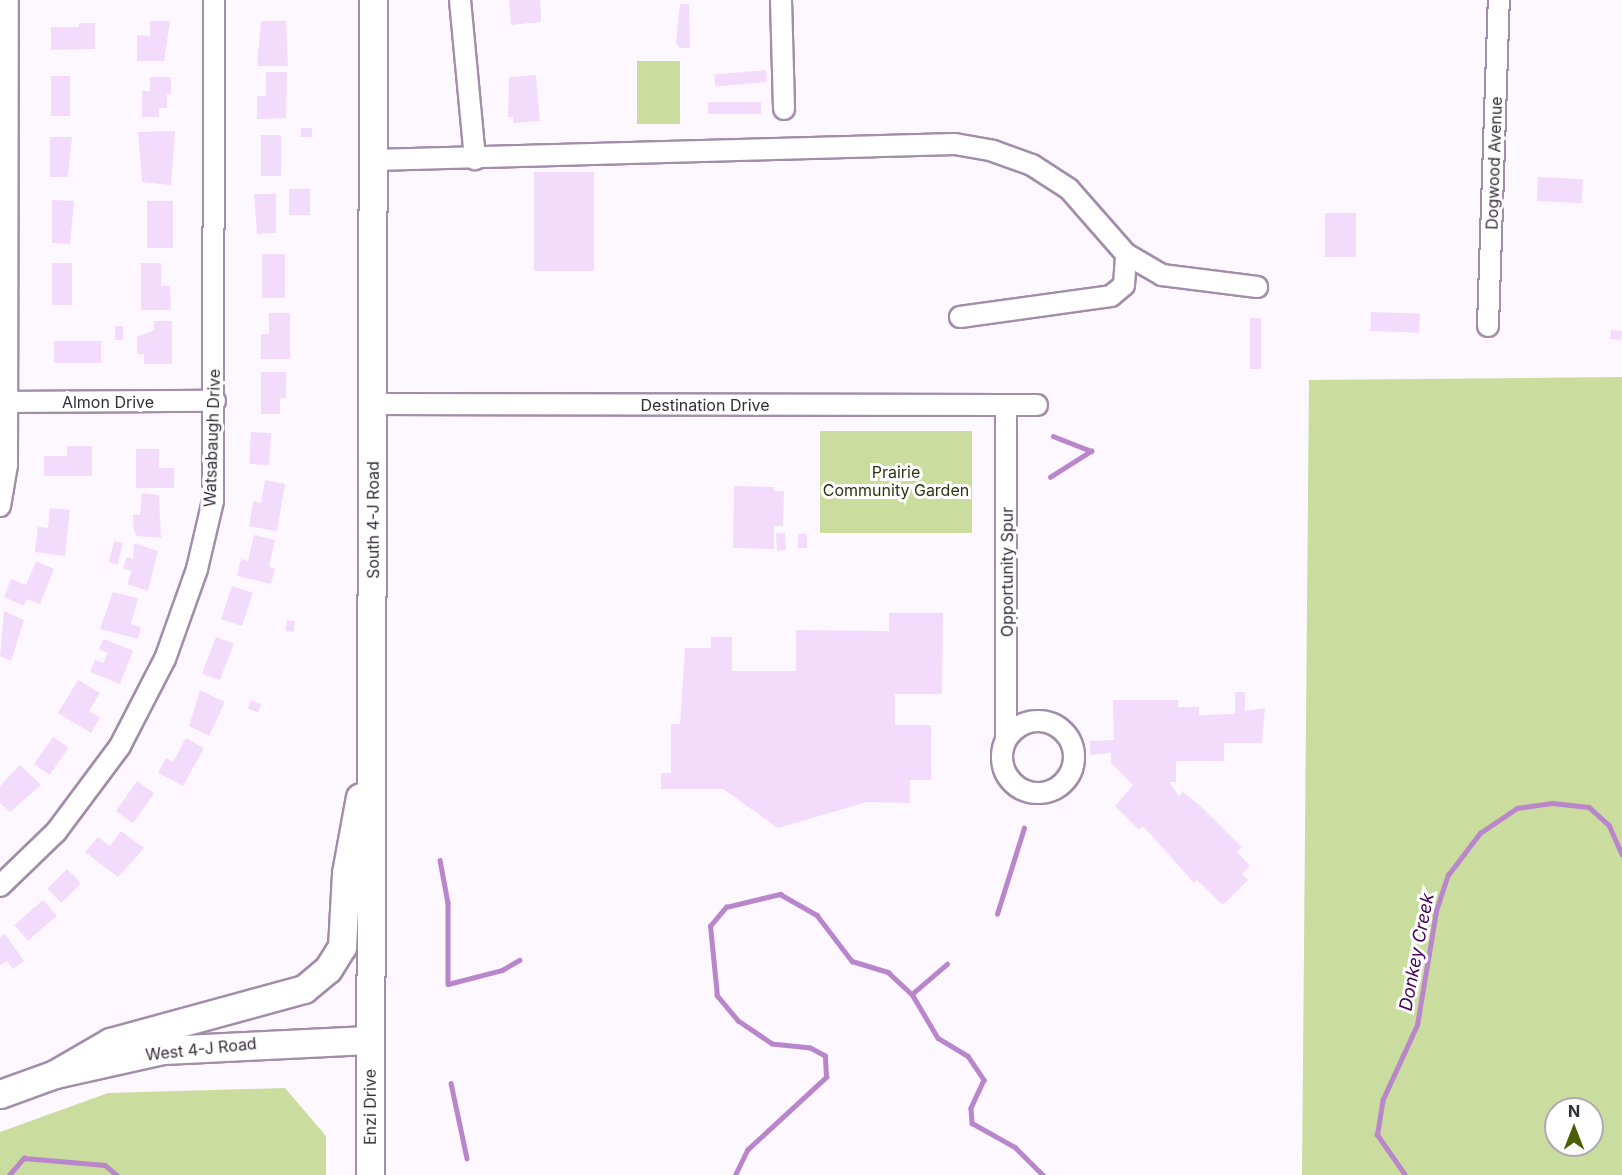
<!DOCTYPE html>
<html>
<head>
<meta charset="utf-8">
<style>
	body { margin:0 }
	#map { position:relative; width:1622px; height:1175px; overflow:hidden; background:#fdf8ff; font-family:Inter,sans-serif }
	div>[style] { position:absolute }
	[style*='--x'] { left:calc(var(--x)*1px); top:calc(var(--y)*1px); width:calc(var(--w)*1px); rotate:calc(var(--a)*1deg) }
	.green>* { inset:0; background:#cadc9e; transform-origin:0 0 }
	.stream>* { height:4.5px; margin:-2.25px; padding:0 2.25px; transform-origin:2.25px; border-radius:2.25px; background:#b986cc }
	.building>* { inset:0; background:#f2dbfb; transform-origin:0 0 }
	.roads { filter:drop-shadow(2px 0 #a28daa) drop-shadow(-2px 0 #a28daa) drop-shadow(0 2px #a28daa) drop-shadow(0 -2px #a28daa) }
	.street>* { height:20px; margin:-10px; padding:0 10px; transform-origin:10px; border-radius:10px; background:#fff }
	.street>.ring { margin:-10px; padding:0; box-sizing:content-box; background:none; border:20px solid #fff; border-radius:50% }
	.secondary>* { height:27px; margin:-13.5px; padding:0 13.5px; transform-origin:13.5px; border-radius:13.5px; background:#fff }
	span { translate:-50% -50%; white-space:nowrap; text-align:center; line-height:1.15; -webkit-text-stroke:6px #fff; paint-order:stroke }
	.street-label { font-size:16px; color:#352d39 }
	.park-label { font-size:16px; color:#2b3410 }
	.water-label { font-size:18px; color:#440057; font-style:italic }
	.north { position:absolute; left:1544px; top:1097px; width:60px; height:60px; box-sizing:border-box; background:#fff; border:2px solid #aeabb0; border-radius:50%; rotate:0deg; font-size:16px; font-weight:700; line-height:24px; text-align:center; color:#352d39 }
	.north::after { content:''; display:block; margin:auto; width:21px; height:27px; background:#4d5f03; clip-path:polygon(50% 0,100% 100%,50% 72%,0 100%) }
</style>
</head>
<body>
<div id="map">
	<div class="green">
		<i style="left:637px;top:61px;width:43px;height:63px"></i>
		<i style="clip-path:polygon(evenodd,1622px 377px,1622px 1175px,1302px 1175px,1309px 380px,1622px 377px,1556px 1109px,1592px 1109px,1592px 1145px,1556px 1145px,1556px 1109px)"></i>
		<i style="left:820px;top:431px;width:152px;height:102px"></i>
		<i style="clip-path:polygon(285px 1088px,326px 1136px,326px 1175px,0 1175px,0 1132px,108px 1093px)"></i>
	</div>
	<div class="stream">
		<i style="--x:1053;--y:436;--w:41;--a:21.5"></i>
		<i style="--x:1050;--y:477;--w:49;--a:-32.4"></i>
		<i style="--x:440;--y:860;--w:44;--a:79.5"></i>
		<i style="--x:448;--y:903;--w:81;--a:90"></i>
		<i style="--x:448;--y:984;--w:56;--a:-14.5"></i>
		<i style="--x:502;--y:970;--w:20;--a:-30"></i>
		<i style="--x:997;--y:914;--w:90;--a:-72.6"></i>
		<i style="--x:912;--y:994;--w:46;--a:-40.6"></i>
		<i style="--x:451;--y:1083;--w:77;--a:78"></i>
		<i style="--x:9;--y:1175;--w:23;--a:-49"></i>
		<i style="--x:24;--y:1158;--w:81;--a:4.9"></i>
		<i style="--x:105;--y:1165;--w:16;--a:40"></i>
		<i style="--x:735;--y:1175;--w:28;--a:-64"></i>
		<i style="--x:747;--y:1150;--w:108;--a:-42.7"></i>
		<i style="--x:826;--y:1077;--w:21;--a:-93"></i>
		<i style="--x:825;--y:1056;--w:17;--a:-152"></i>
		<i style="--x:810;--y:1048;--w:38;--a:-174"></i>
		<i style="--x:772;--y:1044;--w:41;--a:-145.9"></i>
		<i style="--x:738;--y:1021;--w:33;--a:-130"></i>
		<i style="--x:717;--y:996;--w:70;--a:-95.7"></i>
		<i style="--x:710;--y:926;--w:25;--a:-50"></i>
		<i style="--x:726;--y:907;--w:56;--a:-13.5"></i>
		<i style="--x:780;--y:894;--w:43;--a:29.6"></i>
		<i style="--x:817;--y:915;--w:58;--a:52.7"></i>
		<i style="--x:852;--y:961;--w:38;--a:17"></i>
		<i style="--x:888;--y:972;--w:33;--a:43"></i>
		<i style="--x:912;--y:994;--w:51;--a:59.4"></i>
		<i style="--x:938;--y:1038;--w:35;--a:31"></i>
		<i style="--x:968;--y:1056;--w:29;--a:56"></i>
		<i style="--x:984;--y:1080;--w:31;--a:115"></i>
		<i style="--x:971;--y:1108;--w:15;--a:86"></i>
		<i style="--x:972;--y:1123;--w:49;--a:29.2"></i>
		<i style="--x:1015;--y:1147;--w:40;--a:45"></i>
		<i style="--x:1405;--y:1175;--w:49;--a:-125"></i>
		<i style="--x:1377;--y:1135;--w:36;--a:-81"></i>
		<i style="--x:1383;--y:1099;--w:81;--a:-65.3"></i>
		<i style="--x:1417;--y:1025;--w:116;--a:-80.5"></i>
		<i style="--x:1436;--y:911;--w:38;--a:-72"></i>
		<i style="--x:1448;--y:875;--w:53;--a:-52.7"></i>
		<i style="--x:1480;--y:833;--w:45;--a:-34"></i>
		<i style="--x:1517;--y:808;--w:35;--a:-8"></i>
		<i style="--x:1552;--y:803;--w:37;--a:6"></i>
		<i style="--x:1589;--y:807;--w:27;--a:42"></i>
		<i style="--x:1609;--y:825;--w:32;--a:66"></i>
	</div>
	<div class="building">
		<i style="clip-path:polygon(509px 0,540px 0,541px 22px,511px 25px)"></i>
		<i style="clip-path:polygon(680px 4px,689px 4px,690px 48px,680px 48px,676px 43px)"></i>
		<i style="clip-path:polygon(150px 21px,170px 21px,164px 61px,137px 61px,137px 35px,150px 36px)"></i>
		<i style="clip-path:polygon(261px 21px,286px 21px,288px 66px,257px 66px)"></i>
		<i style="clip-path:polygon(79px 23px,95px 23px,95px 49px,51px 50px,51px 27px,79px 27px)"></i>
		<i style="left:766px;top:70px;width:12px;height:52px;rotate:85deg"></i>
		<i style="clip-path:polygon(266px 72px,287px 72px,286px 118px,257px 119px,257px 96px,266px 96px)"></i>
		<i style="clip-path:polygon(536px 75px,540px 121px,513px 123px,513px 117px,508px 117px,509px 77px)"></i>
		<i style="left:51px;top:76px;width:19px;height:40px"></i>
		<i style="clip-path:polygon(150px 77px,171px 77px,171px 94px,167px 94px,167px 108px,159px 108px,159px 117px,142px 117px,142px 91px,150px 91px)"></i>
		<i style="left:761px;top:102px;width:12px;height:53px;rotate:90deg"></i>
		<i style="left:301px;top:128px;width:11px;height:9px"></i>
		<i style="clip-path:polygon(175px 131px,171px 185px,142px 182px,138px 132px)"></i>
		<i style="left:261px;top:135px;width:20px;height:41px"></i>
		<i style="clip-path:polygon(50px 137px,72px 137px,68px 177px,50px 177px)"></i>
		<i style="left:534px;top:172px;width:60px;height:99px"></i>
		<i style="left:1538px;top:177px;width:45px;height:24px;rotate:3deg"></i>
		<i style="left:289px;top:189px;width:21px;height:26px"></i>
		<i style="clip-path:polygon(254px 194px,276px 194px,276px 233px,257px 234px)"></i>
		<i style="clip-path:polygon(52px 200px,74px 201px,70px 244px,52px 243px)"></i>
		<i style="left:147px;top:201px;width:26px;height:47px"></i>
		<i style="left:1325px;top:213px;width:31px;height:44px"></i>
		<i style="left:262px;top:254px;width:23px;height:44px"></i>
		<i style="left:72px;top:263px;width:42px;height:20px;rotate:90deg"></i>
		<i style="clip-path:polygon(141px 263px,161px 263px,161px 286px,170px 286px,171px 310px,141px 310px)"></i>
		<i style="left:1371px;top:312px;width:49px;height:19px;rotate:2deg"></i>
		<i style="clip-path:polygon(269px 313px,290px 313px,290px 359px,261px 359px,261px 334px,269px 334px)"></i>
		<i style="left:1250px;top:318px;width:11px;height:51px"></i>
		<i style="clip-path:polygon(154px 321px,172px 321px,172px 364px,144px 364px,144px 354px,137px 354px,137px 337px,154px 330px)"></i>
		<i style="left:115px;top:326px;width:8px;height:14px"></i>
		<i style="left:1611px;top:330px;width:11px;height:9px;rotate:5deg"></i>
		<i style="left:54px;top:341px;width:47px;height:22px"></i>
		<i style="clip-path:polygon(261px 372px,286px 372px,286px 398px,280px 398px,280px 414px,261px 414px)"></i>
		<i style="left:251px;top:432px;width:20px;height:32px;rotate:3deg"></i>
		<i style="clip-path:polygon(67px 446px,92px 446px,92px 476px,44px 476px,44px 456px,67px 456px)"></i>
		<i style="clip-path:polygon(136px 449px,159px 449px,159px 468px,174px 468px,174px 488px,136px 488px)"></i>
		<i style="clip-path:polygon(265px 480px,285px 484px,277px 531px,249px 526px,253px 501px,261px 503px)"></i>
		<i style="clip-path:polygon(734px 486px,774px 487px,774px 491px,784px 491px,783px 526px,774px 526px,774px 549px,733px 548px)"></i>
		<i style="clip-path:polygon(142px 493px,159px 495px,161px 538px,137px 536px,134px 531px,133px 515px,140px 515px)"></i>
		<i style="clip-path:polygon(50px 508px,70px 510px,65px 556px,35px 552px,38px 527px,48px 528px)"></i>
		<i style="left:785px;top:533px;width:17px;height:9px;rotate:87deg"></i>
		<i style="left:798px;top:534px;width:9px;height:14px"></i>
		<i style="clip-path:polygon(254px 535px,275px 540px,269px 567px,275px 568px,271px 584px,237px 576px,241px 559px,248px 561px)"></i>
		<i style="left:114px;top:541px;width:9px;height:22px;rotate:13deg"></i>
		<i style="clip-path:polygon(134px 543px,158px 551px,148px 591px,127px 584px,132px 571px,123px 568px,127px 557px,133px 559px)"></i>
		<i style="clip-path:polygon(36px 561px,54px 569px,40px 604px,26px 599px,24px 606px,4px 597px,11px 579px,26px 585px)"></i>
		<i style="left:232px;top:586px;width:22px;height:35px;rotate:18deg"></i>
		<i style="clip-path:polygon(113px 592px,138px 598px,131px 624px,141px 627px,138px 639px,100px 629px)"></i>
		<i style="clip-path:polygon(4px 611px,24px 620px,11px 661px,0 656px)"></i>
		<i style="clip-path:polygon(889px 613px,943px 613px,942px 694px,895px 694px,895px 725px,931px 725px,931px 780px,910px 780px,910px 803px,867px 802px,778px 828px,723px 789px,661px 789px,661px 773px,671px 773px,671px 724px,680px 724px,685px 648px,711px 648px,711px 637px,732px 637px,732px 671px,796px 671px,796px 630px,889px 631px)"></i>
		<i style="left:287px;top:620px;width:8px;height:11px;rotate:7deg"></i>
		<i style="left:216px;top:637px;width:19px;height:39px;rotate:21deg"></i>
		<i style="clip-path:polygon(104px 639px,133px 651px,120px 684px,90px 672px,95px 660px,103px 663px,108px 653px,99px 649px)"></i>
		<i style="clip-path:polygon(78px 680px,100px 693px,89px 711px,100px 718px,91px 733px,58px 713px)"></i>
		<i style="clip-path:polygon(200px 690px,225px 702px,209px 736px,189px 726px)"></i>
		<i style="clip-path:polygon(1235px 692px,1245px 692px,1245px 711px,1265px 708px,1262px 743px,1224px 743px,1224px 761px,1176px 761px,1176px 782px,1169px 782px,1179px 796px,1183px 792px,1200px 806px,1242px 847px,1237px 852px,1250px 866px,1242px 874px,1248px 880px,1223px 905px,1197px 880px,1194px 883px,1143px 826px,1139px 830px,1115px 806px,1133px 785px,1111px 763px,1111px 753px,1090px 755px,1090px 741px,1114px 740px,1113px 700px,1178px 700px,1178px 707px,1199px 707px,1199px 715px,1235px 714px)"></i>
		<i style="left:251px;top:700px;width:11px;height:9px;rotate:22deg"></i>
		<i style="left:53px;top:737px;width:19px;height:33px;rotate:35deg"></i>
		<i style="clip-path:polygon(186px 738px,204px 748px,183px 786px,158px 773px,166px 758px,173px 762px)"></i>
		<i style="clip-path:polygon(20px 765px,41px 785px,10px 812px,0 803px,0 786px)"></i>
		<i style="left:137px;top:781px;width:21px;height:37px;rotate:35deg"></i>
		<i style="clip-path:polygon(121px 831px,144px 848px,118px 877px,85px 852px,98px 837px,110px 846px)"></i>
		<i style="left:67px;top:869px;width:20px;height:28px;rotate:45deg"></i>
		<i style="left:43px;top:900px;width:21px;height:38px;rotate:49deg"></i>
		<i style="clip-path:polygon(5px 934px,24px 961px,13px 969px,7px 961px,0 965px,0 937px)"></i>
	</div>
	<div class="roads">
		<div class="street">
			<i style="--x:460;--y:0;--w:160;--a:84.6"></i>
			<i style="--x:781;--y:0;--w:109;--a:88.4"></i>
			<i style="--x:374;--y:160;--w:581;--a:-1.58"></i>
			<i style="--x:955;--y:144;--w:39;--a:10"></i>
			<i style="--x:993;--y:151;--w:41;--a:19.7"></i>
			<i style="--x:1032;--y:165;--w:44;--a:33"></i>
			<i style="--x:1069;--y:189;--w:86;--a:48.8"></i>
			<i style="--x:1126;--y:254;--w:42;--a:30.3"></i>
			<i style="--x:1162;--y:275;--w:96;--a:7.2"></i>
			<i style="--x:960;--y:317;--w:152;--a:-7.9"></i>
			<i style="--x:1111;--y:296;--w:17;--a:-40"></i>
			<i style="--x:1124;--y:285;--w:31;--a:-86"></i>
			<i style="--x:1488;--y:326;--w:326;--a:-88.1"></i>
			<i style="--x:0;--y:402;--w:215;--a:-0.3"></i>
			<i style="--x:373;--y:404;--w:664;--a:0.09"></i>
			<i style="--x:1006;--y:405;--w:334;--a:90"></i>
			<i style="--x:0;--y:506;--w:42;--a:-80.3"></i>
			<i style="--x:7;--y:465;--w:465;--a:-89.9"></i>
			<i class="ring" style="left:1002px;top:721px;width:52px;height:52px"></i>
			<i style="--x:0;--y:886;--w:78;--a:-44"></i>
			<i style="--x:56;--y:832;--w:107;--a:-53.3"></i>
			<i style="--x:120;--y:746;--w:98;--a:-62.7"></i>
			<i style="--x:165;--y:659;--w:96;--a:-70.4"></i>
			<i style="--x:197;--y:569;--w:70;--a:-76.8"></i>
			<i style="--x:213;--y:501;--w:501;--a:-89.89"></i>
		</div>
		<div class="secondary">
			<i style="--x:55;--y:1074;--w:64;--a:-30.2"></i>
			<i style="--x:110;--y:1042;--w:201;--a:-15.3"></i>
			<i style="--x:304;--y:989;--w:31;--a:-40"></i>
			<i style="--x:328;--y:969;--w:26;--a:-58"></i>
			<i style="--x:342;--y:947;--w:74;--a:-86.9"></i>
			<i style="--x:346;--y:873;--w:77;--a:-79.6"></i>
			<i style="--x:0;--y:1094;--w:59;--a:-20"></i>
			<i style="--x:55;--y:1074;--w:110;--a:-12.6"></i>
			<i style="--x:162;--y:1050;--w:208;--a:-2.8"></i>
			<i style="--x:370;--y:1175;--w:1175;--a:-89.85"></i>
		</div>
	</div>
	<div class="street-label">
		<span style="left:1494px;top:163px;rotate:-88deg">Dogwood Avenue</span>
		<span style="left:108px;top:402px">Almon Drive</span>
		<span style="left:705px;top:405px">Destination Drive</span>
		<span style="left:212px;top:438px;rotate:-88deg">Watsabaugh Drive</span>
		<span style="left:373px;top:520px;rotate:-90deg">South 4-J Road</span>
		<span style="left:1007px;top:572px;rotate:-90deg">Opportunity Spur</span>
		<span style="left:201px;top:1049px;rotate:-6deg">West 4-J Road</span>
		<span style="left:370px;top:1107px;rotate:-90deg">Enzi Drive</span>
	</div>
	<div class="park-label">
		<span style="left:896px;top:481px">Prairie<br>Community Garden</span>
	</div>
	<div class="water-label">
		<span style="left:1417px;top:952px;rotate:-79deg">Donkey Creek</span>
	</div>
	<div class="north">N</div>
</div>
</body>
</html>
